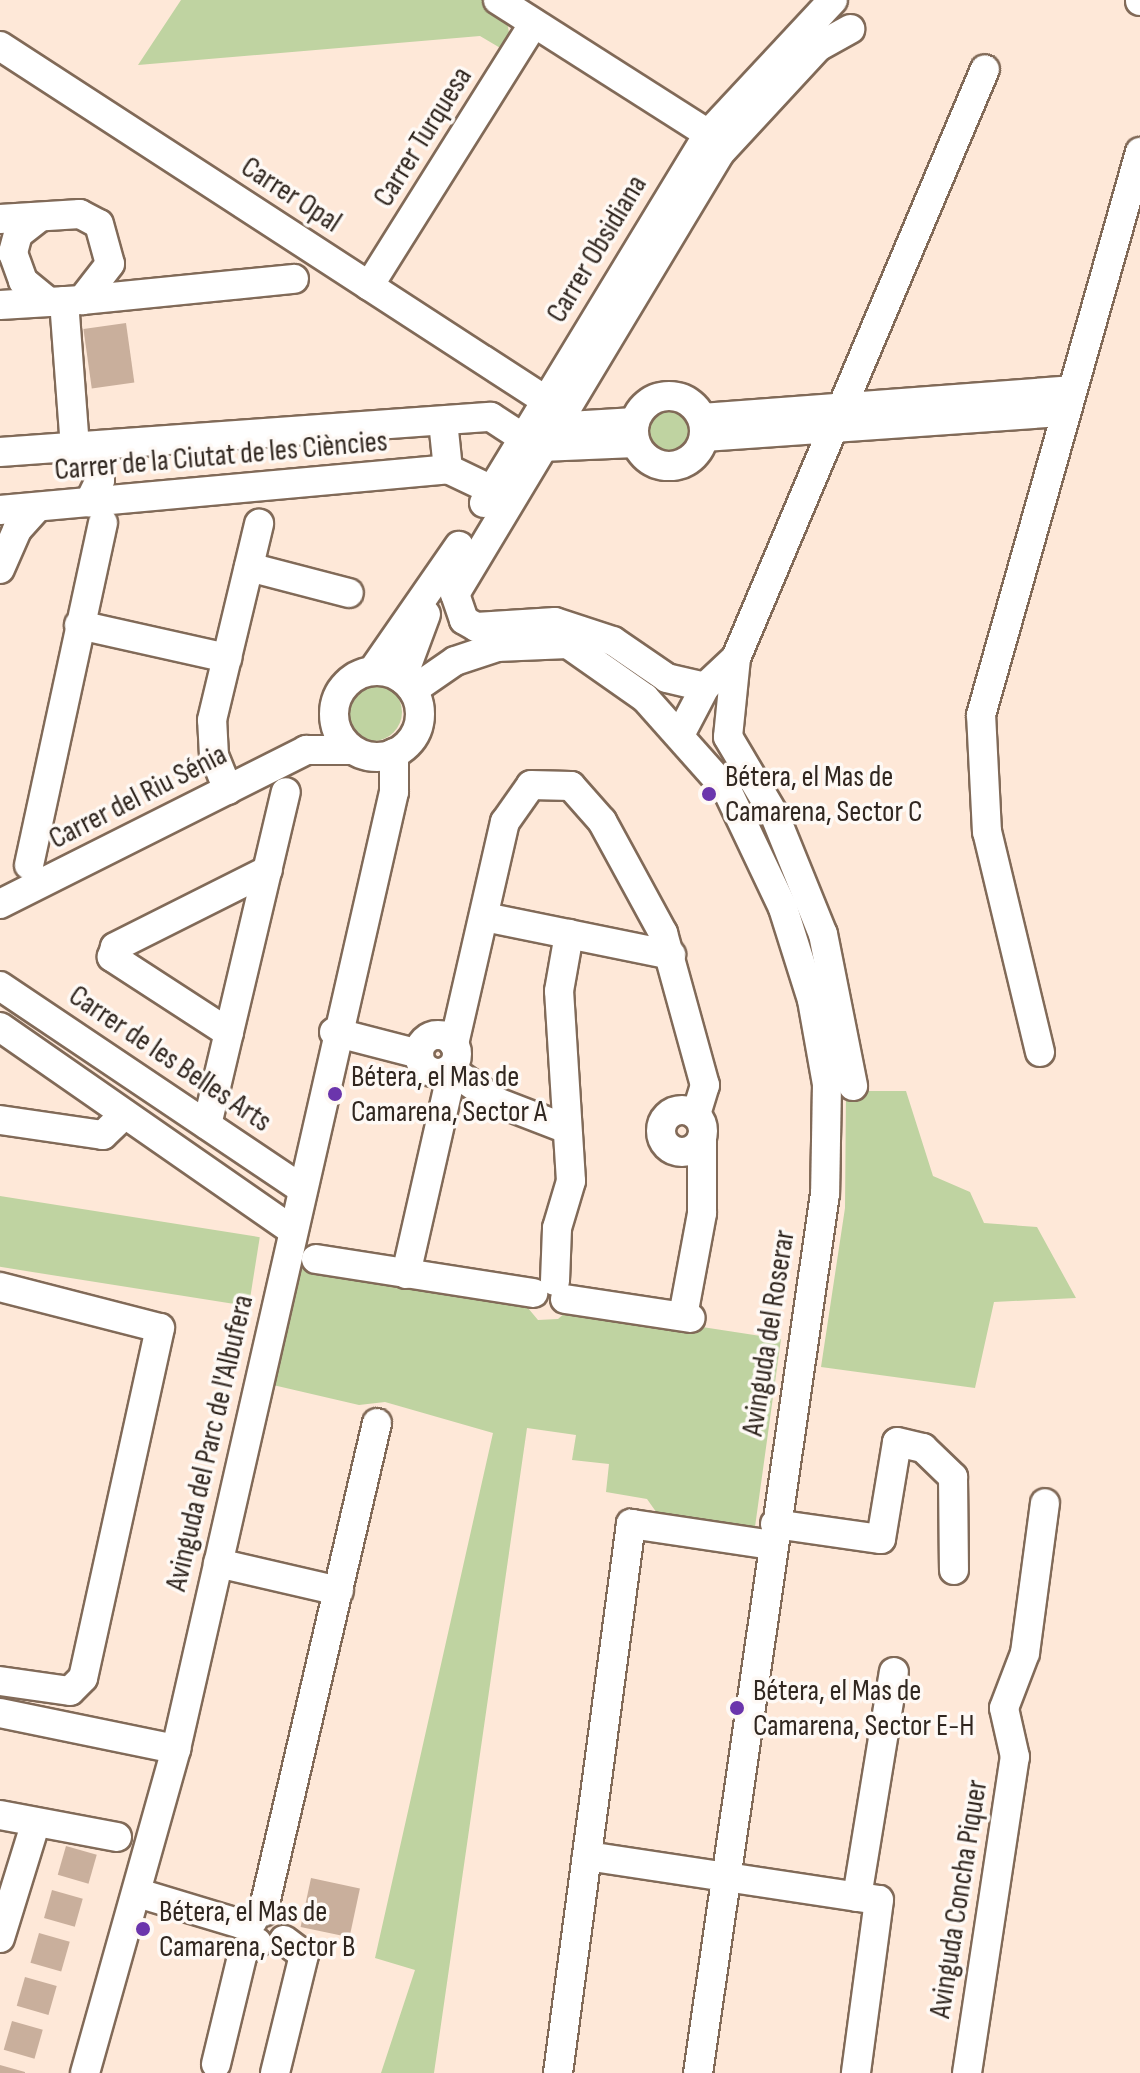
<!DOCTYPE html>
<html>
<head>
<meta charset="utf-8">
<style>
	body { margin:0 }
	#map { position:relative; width:1140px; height:2073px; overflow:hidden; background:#fee8d8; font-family:"Sofia Sans Condensed",sans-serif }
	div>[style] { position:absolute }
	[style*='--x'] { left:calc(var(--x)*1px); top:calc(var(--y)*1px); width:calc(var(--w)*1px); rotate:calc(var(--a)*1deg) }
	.green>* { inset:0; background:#bfd3a1; transform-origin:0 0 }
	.round { border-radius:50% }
	.building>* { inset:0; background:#c9af9c; transform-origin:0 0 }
	.roads { filter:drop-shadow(2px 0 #816a58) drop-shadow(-2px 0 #816a58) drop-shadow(0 2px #816a58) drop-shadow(0 -2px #816a58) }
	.minor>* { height:28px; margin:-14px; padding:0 14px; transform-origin:14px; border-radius:14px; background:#fff }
	.minor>.ring { margin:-14px; padding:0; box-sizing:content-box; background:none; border:28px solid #fff; border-radius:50% }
	.dots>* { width:22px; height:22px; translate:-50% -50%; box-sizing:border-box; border:4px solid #fef9f5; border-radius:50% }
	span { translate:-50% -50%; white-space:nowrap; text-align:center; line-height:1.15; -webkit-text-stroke:7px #fef9f5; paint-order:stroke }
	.street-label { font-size:30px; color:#312720 }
	.poi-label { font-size:30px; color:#312720 }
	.left { translate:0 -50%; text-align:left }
</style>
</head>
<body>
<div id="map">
	<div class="green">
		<i style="clip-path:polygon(181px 0,482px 0,506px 16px,510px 38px,502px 49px,480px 36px,138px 65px)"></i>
		<i class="round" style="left:649px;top:408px;width:42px;height:42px"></i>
		<i class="round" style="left:344px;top:683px;width:58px;height:58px"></i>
		<i style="clip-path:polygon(846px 1091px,906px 1091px,933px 1176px,970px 1192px,984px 1223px,1037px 1227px,1076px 1298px,994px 1302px,975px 1388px,821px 1367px,845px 1208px)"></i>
		<i style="left:0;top:1196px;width:263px;height:70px;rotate:9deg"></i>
		<i style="clip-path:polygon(301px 1262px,517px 1295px,538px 1320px,558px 1319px,572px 1307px,781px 1339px,755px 1527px,659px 1516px,647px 1499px,606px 1492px,609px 1464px,572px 1460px,576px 1435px,527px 1428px,434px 2073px,381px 2073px,415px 1970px,375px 1958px,493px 1433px,385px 1402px,359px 1405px,273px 1385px)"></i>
	</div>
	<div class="building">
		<i style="left:126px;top:323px;width:60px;height:43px;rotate:82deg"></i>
		<i style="left:66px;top:1846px;width:32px;height:30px;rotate:16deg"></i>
		<i style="left:311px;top:1878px;width:50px;height:50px;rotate:12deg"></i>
		<i style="left:52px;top:1890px;width:32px;height:29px;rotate:16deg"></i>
		<i style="left:39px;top:1933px;width:32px;height:31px;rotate:16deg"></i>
		<i style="left:25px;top:1977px;width:33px;height:30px;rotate:16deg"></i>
		<i style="left:12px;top:2021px;width:32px;height:30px;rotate:16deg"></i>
		<i style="clip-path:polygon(0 2065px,25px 2072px,25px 2073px,0 2073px)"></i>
	</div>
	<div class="roads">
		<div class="minor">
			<i style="--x:498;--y:0;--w:249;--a:32.5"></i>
			<i style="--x:1140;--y:0;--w:1;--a:90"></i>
			<i style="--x:0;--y:46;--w:650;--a:33.01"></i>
			<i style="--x:40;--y:217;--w:28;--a:142"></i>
			<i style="--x:18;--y:234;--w:20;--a:105"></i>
			<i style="--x:13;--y:253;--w:30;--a:70"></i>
			<i style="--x:23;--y:281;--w:33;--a:39"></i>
			<i style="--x:0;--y:219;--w:80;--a:-3.6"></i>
			<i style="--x:80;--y:214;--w:21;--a:28"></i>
			<i style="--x:99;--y:224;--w:41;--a:74.6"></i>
			<i style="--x:110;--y:264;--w:46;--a:127.9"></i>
			<i style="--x:82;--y:300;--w:82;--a:176.5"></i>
			<i style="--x:369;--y:286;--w:310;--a:-57.9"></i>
			<i style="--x:82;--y:300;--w:213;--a:-5.7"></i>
			<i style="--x:64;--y:301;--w:146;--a:85.7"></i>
			<i style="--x:75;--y:447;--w:23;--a:31"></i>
			<i style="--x:95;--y:459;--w:22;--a:77"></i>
			<i style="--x:100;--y:480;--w:25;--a:116"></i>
			<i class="ring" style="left:634px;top:396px;width:42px;height:42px"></i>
			<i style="--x:702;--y:418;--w:370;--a:-4.3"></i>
			<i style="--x:443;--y:421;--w:48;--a:84.1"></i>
			<i style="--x:553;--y:427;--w:82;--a:-3.5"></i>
			<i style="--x:704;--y:437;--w:362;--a:-4"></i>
			<i style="--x:541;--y:447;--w:94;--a:-2.4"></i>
			<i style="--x:0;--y:452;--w:492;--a:-4.1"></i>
			<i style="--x:491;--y:417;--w:38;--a:33"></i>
			<i style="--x:484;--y:503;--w:432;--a:-58.7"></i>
			<i style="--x:708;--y:134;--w:183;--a:-47"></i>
			<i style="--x:0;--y:510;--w:450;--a:-5.2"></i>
			<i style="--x:448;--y:469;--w:49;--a:25.5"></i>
			<i style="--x:249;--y:567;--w:103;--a:14.6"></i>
			<i style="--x:0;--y:569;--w:43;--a:-66.4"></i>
			<i style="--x:17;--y:530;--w:31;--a:-48"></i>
			<i style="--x:79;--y:625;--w:152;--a:12.6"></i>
			<i style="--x:736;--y:658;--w:79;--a:95.8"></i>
			<i style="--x:728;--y:737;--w:92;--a:59.3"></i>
			<i style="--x:775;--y:816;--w:127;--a:67.9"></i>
			<i style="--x:823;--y:934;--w:155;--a:78.8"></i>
			<i style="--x:373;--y:670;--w:151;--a:-55.3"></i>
			<i class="ring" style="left:334px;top:671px;width:58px;height:58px"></i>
			<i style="--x:402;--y:679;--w:69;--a:-69.7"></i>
			<i style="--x:705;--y:687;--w:39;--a:-167"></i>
			<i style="--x:667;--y:678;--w:65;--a:-145.6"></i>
			<i style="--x:613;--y:641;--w:61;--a:-161.9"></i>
			<i style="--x:555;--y:622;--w:79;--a:176.4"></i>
			<i style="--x:476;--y:627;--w:14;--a:-150"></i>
			<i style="--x:464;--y:620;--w:28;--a:-109"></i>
			<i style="--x:455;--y:594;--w:514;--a:-59"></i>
			<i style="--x:720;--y:153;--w:144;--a:-47.2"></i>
			<i style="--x:818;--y:47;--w:37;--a:-29"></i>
			<i style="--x:413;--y:690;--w:51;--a:-34.6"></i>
			<i style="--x:455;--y:661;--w:44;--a:-18.4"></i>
			<i style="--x:497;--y:647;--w:71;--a:-2.4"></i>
			<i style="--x:568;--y:644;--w:94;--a:35"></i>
			<i style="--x:645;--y:698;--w:123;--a:48.3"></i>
			<i style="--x:727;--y:790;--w:131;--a:64.6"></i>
			<i style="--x:783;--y:908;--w:96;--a:72.5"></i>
			<i style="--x:812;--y:1000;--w:85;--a:79.9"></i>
			<i style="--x:827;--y:1084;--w:110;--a:91"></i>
			<i style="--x:825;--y:1194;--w:888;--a:98.22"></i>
			<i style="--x:681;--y:733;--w:52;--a:-62.4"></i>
			<i style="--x:705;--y:687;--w:42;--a:-43.1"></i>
			<i style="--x:736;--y:658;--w:639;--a:-67.08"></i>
			<i style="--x:228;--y:790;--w:37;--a:-112"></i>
			<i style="--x:214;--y:756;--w:36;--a:-93"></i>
			<i style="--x:212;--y:720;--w:202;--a:-76.5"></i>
			<i style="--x:29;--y:865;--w:350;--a:-77.8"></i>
			<i style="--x:0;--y:904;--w:343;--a:-26.7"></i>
			<i style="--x:306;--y:750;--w:46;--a:0"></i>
			<i style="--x:485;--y:917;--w:190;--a:11.5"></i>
			<i style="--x:0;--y:986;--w:362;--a:33.9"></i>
			<i style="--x:0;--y:1027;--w:356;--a:34.8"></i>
			<i style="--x:334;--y:1032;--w:88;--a:14.5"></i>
			<i style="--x:229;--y:1033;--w:140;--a:-147"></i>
			<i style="--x:112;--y:957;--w:10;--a:-73"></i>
			<i style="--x:115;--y:947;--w:171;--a:-26.7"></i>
			<i class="ring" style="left:419px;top:1035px;width:10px;height:10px"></i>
			<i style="--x:454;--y:1044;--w:228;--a:-77.1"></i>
			<i style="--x:505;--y:822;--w:45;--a:-54.9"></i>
			<i style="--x:531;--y:785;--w:40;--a:1.4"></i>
			<i style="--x:571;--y:786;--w:47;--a:48.5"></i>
			<i style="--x:602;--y:821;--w:128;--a:61.4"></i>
			<i style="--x:663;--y:933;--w:158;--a:74.6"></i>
			<i style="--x:705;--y:1085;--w:31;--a:107"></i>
			<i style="--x:1040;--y:1052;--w:226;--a:-103.5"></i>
			<i style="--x:987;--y:832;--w:117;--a:-92.9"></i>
			<i style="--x:981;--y:715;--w:585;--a:-74.23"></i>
			<i style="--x:450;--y:1069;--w:57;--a:35.1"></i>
			<i style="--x:497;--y:1102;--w:75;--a:21.1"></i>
			<i class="ring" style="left:661px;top:1110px;width:14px;height:14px"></i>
			<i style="--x:0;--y:1120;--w:104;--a:8.3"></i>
			<i style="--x:103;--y:1135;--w:30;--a:-44"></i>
			<i style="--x:207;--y:1125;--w:342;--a:-76.7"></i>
			<i style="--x:316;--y:1259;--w:220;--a:8.9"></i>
			<i style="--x:406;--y:1274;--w:199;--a:-77.2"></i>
			<i style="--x:450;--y:1080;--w:9;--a:-122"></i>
			<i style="--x:555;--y:1281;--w:53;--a:-87.8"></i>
			<i style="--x:557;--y:1228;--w:49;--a:-73.4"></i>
			<i style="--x:571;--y:1181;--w:190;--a:-93.6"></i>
			<i style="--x:559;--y:991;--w:58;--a:-80"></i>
			<i style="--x:0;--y:1287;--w:165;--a:14.4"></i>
			<i style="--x:160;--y:1328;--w:358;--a:102.4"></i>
			<i style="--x:83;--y:1678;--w:18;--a:135"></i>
			<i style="--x:70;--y:1691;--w:71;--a:-171.9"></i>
			<i style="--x:565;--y:1299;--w:127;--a:8.6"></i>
			<i style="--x:683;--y:1316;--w:105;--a:-79.5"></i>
			<i style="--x:702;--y:1213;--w:75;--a:-90"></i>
			<i style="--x:775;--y:1524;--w:107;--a:8.1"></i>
			<i style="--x:881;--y:1539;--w:98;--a:-80.6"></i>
			<i style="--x:897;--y:1442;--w:27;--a:13"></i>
			<i style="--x:923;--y:1448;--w:42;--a:44"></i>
			<i style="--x:953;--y:1477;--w:93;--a:89.4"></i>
			<i style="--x:218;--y:1563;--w:124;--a:13"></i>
			<i style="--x:0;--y:1713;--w:180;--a:11.6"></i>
			<i style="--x:0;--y:1815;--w:119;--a:10.6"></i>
			<i style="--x:587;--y:1856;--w:295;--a:8.6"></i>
			<i style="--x:879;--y:1900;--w:175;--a:97.6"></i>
			<i style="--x:138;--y:1893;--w:108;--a:16.8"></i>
			<i style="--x:241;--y:1924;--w:12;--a:-14"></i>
			<i style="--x:857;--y:1897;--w:228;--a:-80.7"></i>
			<i style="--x:263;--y:1912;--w:502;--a:-76.88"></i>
			<i style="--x:0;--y:1938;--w:121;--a:-72.8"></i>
			<i style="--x:216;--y:2064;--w:115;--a:-76.4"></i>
			<i style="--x:243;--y:1952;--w:17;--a:-33"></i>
			<i style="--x:85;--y:2073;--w:337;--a:-74.3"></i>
			<i style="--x:176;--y:1749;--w:982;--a:-77.17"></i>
			<i style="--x:394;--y:792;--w:39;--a:-90"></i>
			<i style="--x:275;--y:2073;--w:122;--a:-76.2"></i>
			<i style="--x:304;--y:1955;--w:25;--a:-143"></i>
			<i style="--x:558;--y:2073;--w:554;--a:-82.43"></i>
			<i style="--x:631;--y:1524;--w:143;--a:8.5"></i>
			<i style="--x:967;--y:2073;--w:320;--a:-81.4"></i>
			<i style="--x:1015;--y:1757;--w:50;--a:-102.7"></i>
			<i style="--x:1004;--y:1708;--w:59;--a:-69.1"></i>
			<i style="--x:1025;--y:1653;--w:151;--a:-82.4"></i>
		</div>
	</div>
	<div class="dots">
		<i style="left:709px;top:794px;background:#6b35ac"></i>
		<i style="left:335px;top:1094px;background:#6b35ac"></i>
		<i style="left:737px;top:1708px;background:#6b35ac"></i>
		<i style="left:143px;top:1929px;background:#6b35ac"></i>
	</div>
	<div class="street-label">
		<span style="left:423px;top:137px;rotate:-58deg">Carrer Turquesa</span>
		<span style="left:291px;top:195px;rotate:33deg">Carrer Opal</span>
		<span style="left:597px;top:249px;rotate:-59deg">Carrer Obsidiana</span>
		<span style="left:221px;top:456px;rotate:-5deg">Carrer de la Ciutat de les Ciències</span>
		<span style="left:138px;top:797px;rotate:-27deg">Carrer del Riu Sénia</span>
		<span style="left:170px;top:1059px;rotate:34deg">Carrer de les Belles Arts</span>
		<span style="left:769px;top:1333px;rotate:-81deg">Avinguda del Roserar</span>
		<span style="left:210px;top:1443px;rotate:-77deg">Avinguda del Parc de l'Albufera</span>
		<span style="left:959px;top:1899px;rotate:-81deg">Avinguda Concha Piquer</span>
	</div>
	<div class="poi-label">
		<span class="left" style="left:725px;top:794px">Bétera, el Mas de<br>Camarena, Sector C</span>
		<span class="left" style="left:351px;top:1094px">Bétera, el Mas de<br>Camarena, Sector A</span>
		<span class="left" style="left:753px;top:1708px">Bétera, el Mas de<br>Camarena, Sector E-H</span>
		<span class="left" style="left:159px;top:1929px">Bétera, el Mas de<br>Camarena, Sector B</span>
	</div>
</div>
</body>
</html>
